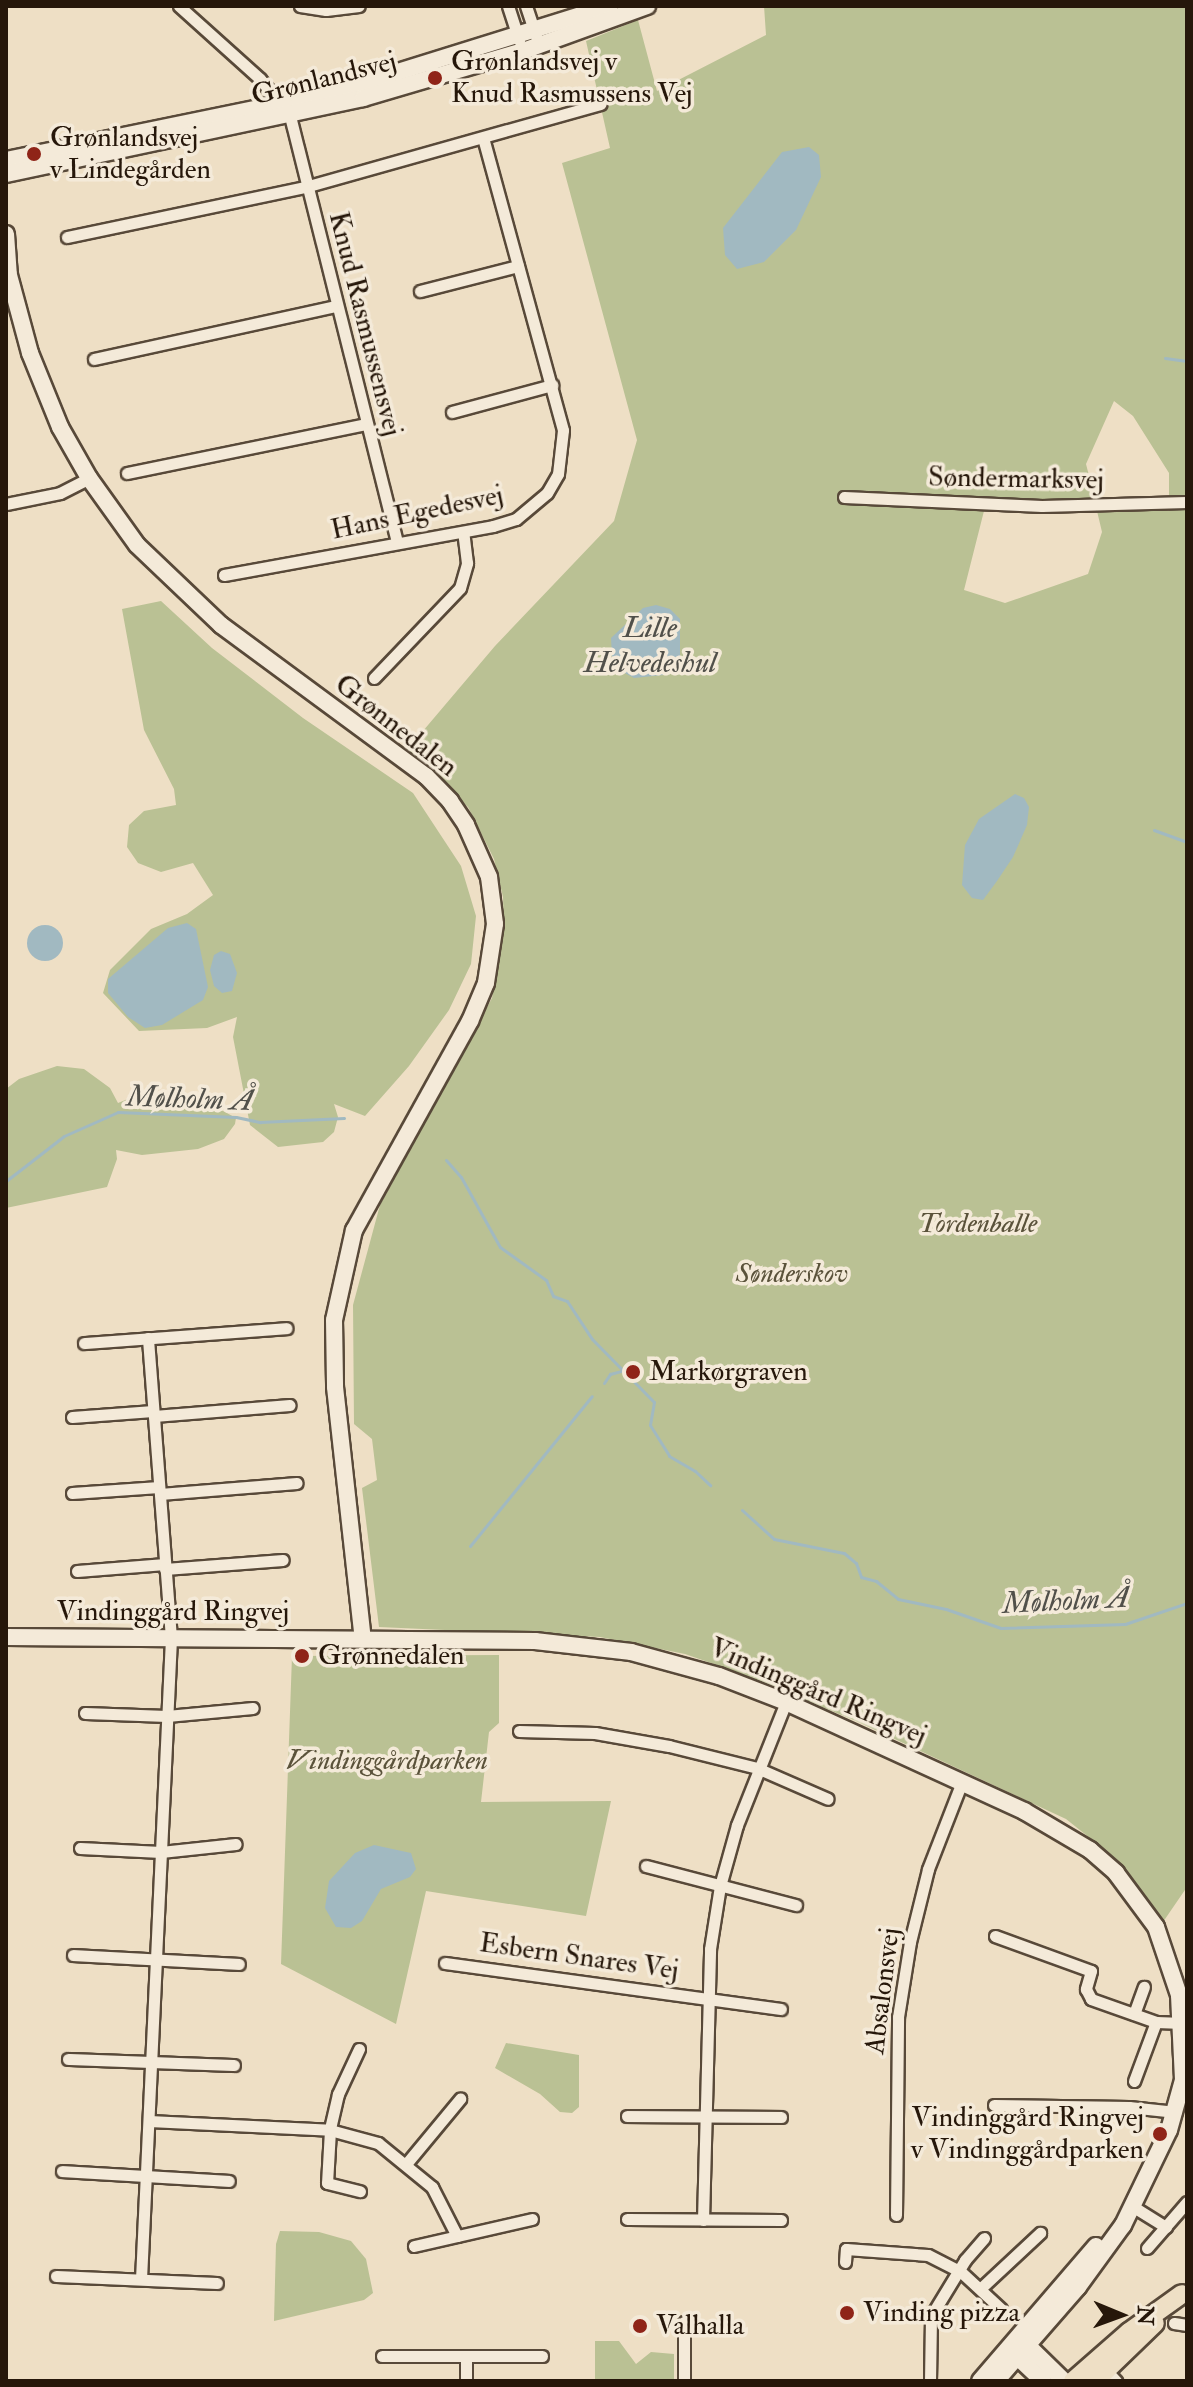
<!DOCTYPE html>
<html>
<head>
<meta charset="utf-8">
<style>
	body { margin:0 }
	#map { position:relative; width:1193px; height:2387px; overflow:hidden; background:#eedfc5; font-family:"IM FELL Double Pica",serif }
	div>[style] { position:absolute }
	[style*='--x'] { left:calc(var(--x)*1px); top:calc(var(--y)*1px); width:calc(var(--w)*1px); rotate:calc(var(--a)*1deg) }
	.green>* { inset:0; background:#bac194 }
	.water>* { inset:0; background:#a1b9c1 }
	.round { border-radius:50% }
	.stream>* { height:3px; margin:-1.5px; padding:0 1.5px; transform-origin:1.5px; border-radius:1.5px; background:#a1b9c1 }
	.roads { filter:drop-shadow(2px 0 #584939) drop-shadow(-2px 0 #584939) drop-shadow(0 2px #584939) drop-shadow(0 -2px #584939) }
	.street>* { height:11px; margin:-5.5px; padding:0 5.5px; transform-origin:5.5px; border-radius:5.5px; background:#f4ead9 }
	.secondary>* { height:16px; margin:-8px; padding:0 8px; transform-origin:8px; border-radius:8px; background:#f4ead9 }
	.primary>* { height:18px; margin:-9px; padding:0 9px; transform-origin:9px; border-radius:9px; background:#eedfc5 }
	.dots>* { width:22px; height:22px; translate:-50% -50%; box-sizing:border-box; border:4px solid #f4ead9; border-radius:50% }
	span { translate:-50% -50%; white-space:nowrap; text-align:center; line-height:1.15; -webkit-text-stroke:7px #f4ead9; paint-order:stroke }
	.poi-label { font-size:28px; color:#26170a }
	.left { translate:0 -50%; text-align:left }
	.right { translate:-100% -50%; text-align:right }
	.street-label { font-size:28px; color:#26170a }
	.park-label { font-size:28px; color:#5a523a; font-style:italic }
	.water-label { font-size:30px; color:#51504a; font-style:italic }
	.frame { position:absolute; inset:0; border:8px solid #26170a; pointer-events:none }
	.north { position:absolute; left:1081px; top:2275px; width:80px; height:80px; -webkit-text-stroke:6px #f4ead9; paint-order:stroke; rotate:91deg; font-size:22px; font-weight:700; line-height:32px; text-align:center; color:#26170a }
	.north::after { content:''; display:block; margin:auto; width:28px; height:36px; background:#26170a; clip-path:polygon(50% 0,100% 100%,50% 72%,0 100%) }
</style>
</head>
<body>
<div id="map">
	<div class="green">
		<i style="clip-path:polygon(evenodd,764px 6px,1187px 6px,1187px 1887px,1163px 1922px,1115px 1858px,1066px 1819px,856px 1721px,734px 1671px,685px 1654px,600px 1637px,379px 1627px,362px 1488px,377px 1480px,372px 1439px,354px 1424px,353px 1305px,380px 1205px,492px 998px,504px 933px,503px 897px,494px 859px,468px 807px,406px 751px,495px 646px,614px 521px,637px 440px,562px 163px,610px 148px,586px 41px,638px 20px,657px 91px,766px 35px,764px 6px,1114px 401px,1133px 416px,1169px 473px,1169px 511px,1098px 511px,1086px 464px,1114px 401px,764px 6px,985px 507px,1097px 511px,1102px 532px,1088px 574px,1005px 603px,964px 590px,985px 507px)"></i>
		<i style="clip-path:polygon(161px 601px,212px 648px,303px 718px,413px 793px,461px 866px,476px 916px,471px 964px,449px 1010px,409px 1066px,365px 1116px,334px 1104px,338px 1117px,334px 1132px,323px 1142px,278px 1147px,250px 1125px,233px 1037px,237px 1017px,207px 1028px,139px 1031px,103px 993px,110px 970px,151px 929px,187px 914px,213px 895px,193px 863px,161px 872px,138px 863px,127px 847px,129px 825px,144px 811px,176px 805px,174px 789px,144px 730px,122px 609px)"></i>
		<i style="clip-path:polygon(57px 1066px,84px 1069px,110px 1088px,118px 1103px,140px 1094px,212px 1105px,236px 1118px,235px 1124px,224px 1139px,198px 1149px,142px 1155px,116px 1150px,117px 1159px,107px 1187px,6px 1208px,6px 1089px,19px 1079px)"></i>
		<i style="clip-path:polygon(499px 1655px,499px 1723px,489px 1732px,481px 1802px,611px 1801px,586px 1916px,426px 1891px,396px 2024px,281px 1964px,292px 1656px)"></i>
		<i style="clip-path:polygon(506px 2043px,579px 2055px,579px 2107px,572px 2113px,560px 2112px,540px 2094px,495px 2068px)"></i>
		<i style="clip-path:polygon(280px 2231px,319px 2232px,351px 2241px,366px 2259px,373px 2293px,364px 2300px,274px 2321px,276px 2244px)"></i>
		<i style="clip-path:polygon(595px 2341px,619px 2341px,636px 2364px,651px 2352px,674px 2354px,674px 2381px,595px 2381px)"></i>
	</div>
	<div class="water">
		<i style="clip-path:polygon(809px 147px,819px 155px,821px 177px,796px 230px,764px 262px,737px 269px,725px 255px,723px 228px,782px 152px)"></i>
		<i style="clip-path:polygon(656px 605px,670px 609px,680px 619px,680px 660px,663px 675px,634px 678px,623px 672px,612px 657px,611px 638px,643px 608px)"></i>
		<i style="clip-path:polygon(1015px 794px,1024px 798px,1029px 807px,1027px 825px,1013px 857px,997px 881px,983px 900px,972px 898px,962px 885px,965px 845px,979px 819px)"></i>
		<i style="clip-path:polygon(187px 923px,196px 929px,208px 987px,203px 1000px,162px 1025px,145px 1028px,128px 1017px,108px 993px,108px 979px,168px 928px)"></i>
		<i class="round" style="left:27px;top:925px;width:36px;height:36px"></i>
		<i style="clip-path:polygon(221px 951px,230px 954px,237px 973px,232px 991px,222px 993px,214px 986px,210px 970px,214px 955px)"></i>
		<i style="clip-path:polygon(374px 1845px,411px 1853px,416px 1869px,410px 1877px,381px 1889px,362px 1921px,351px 1928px,336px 1927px,325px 1908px,329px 1881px,355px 1853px)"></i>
	</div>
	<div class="stream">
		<i style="--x:1165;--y:358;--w:22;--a:8"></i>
		<i style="--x:1154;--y:830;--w:35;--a:20"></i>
		<i style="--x:446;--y:1160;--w:23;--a:49"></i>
		<i style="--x:461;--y:1177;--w:80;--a:60.9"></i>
		<i style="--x:500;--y:1247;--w:57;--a:35.7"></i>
		<i style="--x:546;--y:1280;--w:17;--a:66"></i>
		<i style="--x:553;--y:1296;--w:15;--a:20"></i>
		<i style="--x:567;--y:1301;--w:45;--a:56.7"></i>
		<i style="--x:592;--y:1339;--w:88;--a:45.5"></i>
		<i style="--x:654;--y:1402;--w:23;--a:100"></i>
		<i style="--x:650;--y:1425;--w:36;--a:58"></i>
		<i style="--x:669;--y:1456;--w:30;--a:30"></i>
		<i style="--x:695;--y:1471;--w:21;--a:43"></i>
		<i style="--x:6;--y:1181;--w:73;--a:-37.8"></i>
		<i style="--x:64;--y:1136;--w:59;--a:-24"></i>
		<i style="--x:118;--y:1112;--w:118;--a:2.4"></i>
		<i style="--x:236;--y:1117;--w:25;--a:12"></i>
		<i style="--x:260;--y:1122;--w:84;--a:-2.7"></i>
		<i style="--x:604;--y:1383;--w:11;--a:-56"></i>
		<i style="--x:610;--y:1374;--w:11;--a:-15"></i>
		<i style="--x:742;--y:1510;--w:43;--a:42.2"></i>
		<i style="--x:774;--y:1539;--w:71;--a:11.3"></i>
		<i style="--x:844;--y:1553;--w:16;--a:40"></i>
		<i style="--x:856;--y:1563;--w:15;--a:70"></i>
		<i style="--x:861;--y:1577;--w:16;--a:15"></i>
		<i style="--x:876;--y:1581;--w:28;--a:39"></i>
		<i style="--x:898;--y:1599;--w:49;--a:11.8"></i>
		<i style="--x:946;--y:1609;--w:58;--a:19.1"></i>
		<i style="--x:1001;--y:1628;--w:124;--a:-1.8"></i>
		<i style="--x:1125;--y:1624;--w:65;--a:-18.7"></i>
		<i style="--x:470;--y:1546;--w:193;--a:-50.9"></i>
	</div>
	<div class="roads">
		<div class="street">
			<i style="--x:179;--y:6;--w:109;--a:42"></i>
			<i style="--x:260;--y:79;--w:48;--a:51"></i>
			<i style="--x:290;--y:116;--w:440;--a:75.9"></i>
			<i style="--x:300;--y:6;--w:26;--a:9"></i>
			<i style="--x:326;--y:10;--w:33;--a:-7"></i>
			<i style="--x:508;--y:6;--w:36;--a:72"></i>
			<i style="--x:526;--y:6;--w:41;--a:71.6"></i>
			<i style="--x:67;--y:237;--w:243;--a:-11.9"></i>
			<i style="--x:305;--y:187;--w:307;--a:-15.7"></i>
			<i style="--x:420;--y:291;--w:101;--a:-14.3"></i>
			<i style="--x:94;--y:359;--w:247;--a:-12.4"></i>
			<i style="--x:452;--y:412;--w:104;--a:-15.1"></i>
			<i style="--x:127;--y:473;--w:244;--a:-11.6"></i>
			<i style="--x:844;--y:497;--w:198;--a:2.6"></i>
			<i style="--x:1042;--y:506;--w:145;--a:-1.6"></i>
			<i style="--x:6;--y:504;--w:55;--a:-11.5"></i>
			<i style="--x:60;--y:493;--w:33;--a:-27"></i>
			<i style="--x:224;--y:575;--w:273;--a:-10.3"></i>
			<i style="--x:493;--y:526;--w:24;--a:-17"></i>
			<i style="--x:516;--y:519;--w:40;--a:-40"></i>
			<i style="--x:547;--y:493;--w:22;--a:-60"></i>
			<i style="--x:558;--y:474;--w:44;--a:-83.5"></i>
			<i style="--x:563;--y:430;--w:303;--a:-105.3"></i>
			<i style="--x:374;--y:678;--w:124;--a:-46.3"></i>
			<i style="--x:460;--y:588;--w:26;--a:-74"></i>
			<i style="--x:467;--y:563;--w:31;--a:-97"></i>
			<i style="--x:84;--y:1343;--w:203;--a:-4.2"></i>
			<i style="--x:154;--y:1416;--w:136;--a:-4.6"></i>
			<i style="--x:72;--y:1417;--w:81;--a:-4.2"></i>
			<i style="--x:72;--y:1493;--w:87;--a:-3.9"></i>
			<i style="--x:160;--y:1494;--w:137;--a:-4.6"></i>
			<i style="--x:165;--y:1569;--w:118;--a:-4.4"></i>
			<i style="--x:77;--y:1571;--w:88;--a:-4.5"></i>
			<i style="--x:85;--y:1713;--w:82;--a:2.1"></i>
			<i style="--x:167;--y:1716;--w:86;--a:-5.3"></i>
			<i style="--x:519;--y:1731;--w:76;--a:1.5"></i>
			<i style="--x:595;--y:1733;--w:75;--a:10"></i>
			<i style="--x:669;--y:1746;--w:91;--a:14"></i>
			<i style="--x:757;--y:1768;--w:77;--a:23.6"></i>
			<i style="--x:80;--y:1848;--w:81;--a:2.8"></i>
			<i style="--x:161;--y:1852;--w:75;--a:-6.1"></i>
			<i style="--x:646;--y:1866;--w:155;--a:14.6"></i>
			<i style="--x:995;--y:1936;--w:102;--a:20"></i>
			<i style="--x:1091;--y:1971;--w:19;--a:106"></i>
			<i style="--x:1086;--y:1989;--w:11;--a:63"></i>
			<i style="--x:1091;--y:1999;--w:69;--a:19.5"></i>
			<i style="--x:1156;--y:2022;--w:27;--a:2"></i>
			<i style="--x:73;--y:1955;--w:166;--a:3.1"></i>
			<i style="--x:445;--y:1963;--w:339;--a:7.8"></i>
			<i style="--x:1134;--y:2014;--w:29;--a:-70"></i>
			<i style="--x:359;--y:2049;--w:50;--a:115"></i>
			<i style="--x:338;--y:2094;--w:37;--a:103"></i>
			<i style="--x:330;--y:2130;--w:53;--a:93.2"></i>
			<i style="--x:327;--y:2183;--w:34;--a:14"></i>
			<i style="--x:68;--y:2059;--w:166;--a:2.1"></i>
			<i style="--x:1134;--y:2081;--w:63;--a:-69.6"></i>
			<i style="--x:994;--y:2105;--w:135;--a:0.8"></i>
			<i style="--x:1129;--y:2107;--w:47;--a:6.1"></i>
			<i style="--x:627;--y:2116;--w:154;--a:0.4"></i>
			<i style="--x:149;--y:2121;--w:181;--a:2.8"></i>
			<i style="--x:330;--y:2130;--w:50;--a:15.2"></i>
			<i style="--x:378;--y:2143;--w:70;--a:39.2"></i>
			<i style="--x:432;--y:2187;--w:55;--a:63"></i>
			<i style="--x:406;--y:2164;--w:85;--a:-50.3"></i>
			<i style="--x:62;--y:2171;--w:167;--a:3.4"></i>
			<i style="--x:1132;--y:2206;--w:40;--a:32"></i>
			<i style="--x:896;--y:2215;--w:198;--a:-89.4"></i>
			<i style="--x:898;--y:2017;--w:76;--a:-80.9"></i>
			<i style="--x:910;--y:1942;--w:75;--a:-76.1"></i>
			<i style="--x:928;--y:1869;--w:93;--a:-68.7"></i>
			<i style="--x:627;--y:2219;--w:154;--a:0.4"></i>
			<i style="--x:703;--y:2220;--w:271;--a:-88.5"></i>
			<i style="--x:710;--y:1949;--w:64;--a:-81"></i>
			<i style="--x:720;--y:1886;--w:63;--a:-74.4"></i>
			<i style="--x:737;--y:1825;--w:132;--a:-68.3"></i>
			<i style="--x:414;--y:2246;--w:121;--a:-12.9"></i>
			<i style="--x:1147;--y:2248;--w:61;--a:-49"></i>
			<i style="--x:845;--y:2262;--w:13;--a:-86"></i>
			<i style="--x:846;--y:2249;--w:82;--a:4.2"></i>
			<i style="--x:928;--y:2255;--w:36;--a:27"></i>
			<i style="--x:960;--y:2271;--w:56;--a:42.8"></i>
			<i style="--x:56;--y:2276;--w:161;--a:2.5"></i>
			<i style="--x:141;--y:2279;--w:642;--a:-87.32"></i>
			<i style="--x:171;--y:1638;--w:301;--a:-94.4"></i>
			<i style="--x:981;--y:2288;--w:81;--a:-43"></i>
			<i style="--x:1174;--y:2323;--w:13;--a:9"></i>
			<i style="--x:382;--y:2356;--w:160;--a:0"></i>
			<i style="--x:466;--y:2357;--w:24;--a:90"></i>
			<i style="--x:1102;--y:2366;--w:21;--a:47"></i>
			<i style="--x:684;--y:2381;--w:59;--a:-90"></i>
			<i style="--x:930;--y:2381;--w:65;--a:-89.1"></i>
			<i style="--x:931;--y:2316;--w:66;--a:-58.7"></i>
			<i style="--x:965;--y:2260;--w:29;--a:-49"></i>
		</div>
		<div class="secondary">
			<i style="--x:6;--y:160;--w:278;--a:-11.6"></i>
			<i style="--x:278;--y:104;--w:80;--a:-13.7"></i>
			<i style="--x:356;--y:85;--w:266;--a:-17.3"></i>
			<i style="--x:6;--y:174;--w:365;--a:-12"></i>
			<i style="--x:363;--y:98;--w:167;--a:-16.4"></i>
			<i style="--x:523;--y:51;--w:132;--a:-19.9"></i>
			<i style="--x:6;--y:234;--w:39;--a:86"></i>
			<i style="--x:6;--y:264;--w:92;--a:74.9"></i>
			<i style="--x:30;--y:353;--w:80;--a:67.9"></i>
			<i style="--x:60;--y:427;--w:59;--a:60.4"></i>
			<i style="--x:89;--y:478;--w:82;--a:54.4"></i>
			<i style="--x:137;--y:545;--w:116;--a:43.6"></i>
			<i style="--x:221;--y:625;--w:255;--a:36.4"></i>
			<i style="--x:426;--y:776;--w:35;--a:46"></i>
			<i style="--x:450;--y:801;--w:29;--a:56"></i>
			<i style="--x:466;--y:825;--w:57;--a:66.1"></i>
			<i style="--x:489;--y:877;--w:47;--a:82.7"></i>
			<i style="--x:495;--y:924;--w:60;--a:98.7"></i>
			<i style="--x:486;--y:983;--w:41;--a:112.8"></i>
			<i style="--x:470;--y:1021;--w:239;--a:119"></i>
			<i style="--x:354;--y:1230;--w:92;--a:102.5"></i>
			<i style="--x:334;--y:1320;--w:67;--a:89.1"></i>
			<i style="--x:335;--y:1387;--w:254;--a:83.7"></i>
			<i style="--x:6;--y:1637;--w:529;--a:0.43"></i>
			<i style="--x:535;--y:1641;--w:97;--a:6.5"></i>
			<i style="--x:631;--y:1652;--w:91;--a:15.3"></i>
			<i style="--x:719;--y:1676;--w:72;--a:21.2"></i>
			<i style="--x:786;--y:1702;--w:262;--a:24.6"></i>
			<i style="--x:1024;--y:1811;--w:77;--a:30.6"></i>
			<i style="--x:1090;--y:1850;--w:35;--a:41"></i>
			<i style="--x:1116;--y:1873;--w:67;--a:53.5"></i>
			<i style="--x:1156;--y:1927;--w:72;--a:71.3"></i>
			<i style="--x:1179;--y:1995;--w:85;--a:87.3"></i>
			<i style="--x:1183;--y:2080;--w:52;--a:105.6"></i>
			<i style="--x:1169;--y:2130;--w:106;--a:115.8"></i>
			<i style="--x:1123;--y:2225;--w:77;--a:126"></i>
			<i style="--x:1078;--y:2287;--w:125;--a:131.1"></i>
			<i style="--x:1022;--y:2340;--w:59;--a:44.3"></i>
			<i style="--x:1010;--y:2350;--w:45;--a:43.2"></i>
			<i style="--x:980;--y:2381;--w:178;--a:-49.3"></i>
		</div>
		<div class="primary">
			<i style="--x:1073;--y:2381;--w:74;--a:-41.2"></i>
			<i style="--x:1129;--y:2332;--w:65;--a:-35.6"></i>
			<i style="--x:1095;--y:2381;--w:83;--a:-44"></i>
		</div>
	</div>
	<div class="dots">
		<i style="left:435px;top:78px;background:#8f2418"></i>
		<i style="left:34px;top:154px;background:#8f2418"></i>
		<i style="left:633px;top:1372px;background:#8f2418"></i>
		<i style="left:302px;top:1656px;background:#8f2418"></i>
		<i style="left:1160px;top:2134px;background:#8f2418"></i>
		<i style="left:847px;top:2313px;background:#8f2418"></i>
		<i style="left:640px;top:2326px;background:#8f2418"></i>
	</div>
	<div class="poi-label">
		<span class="left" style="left:451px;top:78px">Grønlandsvej v<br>Knud Rasmussens Vej</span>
		<span class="left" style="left:50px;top:154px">Grønlandsvej<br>v Lindegården</span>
		<span class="left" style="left:649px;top:1372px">Markørgraven</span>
		<span class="left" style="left:318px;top:1656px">Grønnedalen</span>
		<span class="right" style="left:1144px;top:2134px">Vindinggård Ringvej<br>v Vindinggårdparken</span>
		<span class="left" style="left:863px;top:2313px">Vinding pizza</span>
		<span class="left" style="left:656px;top:2326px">Valhalla</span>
	</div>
	<div class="street-label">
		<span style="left:324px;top:79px;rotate:-14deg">Grønlandsvej</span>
		<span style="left:365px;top:324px;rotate:76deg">Knud Rasmussensvej</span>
		<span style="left:1016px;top:479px;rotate:1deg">Søndermarksvej</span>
		<span style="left:417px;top:513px;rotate:-12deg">Hans Egedesvej</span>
		<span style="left:396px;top:726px;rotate:38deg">Grønnedalen</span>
		<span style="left:173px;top:1612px">Vindinggård Ringvej</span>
		<span style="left:818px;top:1692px;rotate:23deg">Vindinggård Ringvej</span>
		<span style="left:579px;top:1957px;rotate:8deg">Esbern Snares Vej</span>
		<span style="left:883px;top:1991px;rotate:-83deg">Absalonsvej</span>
	</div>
	<div class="park-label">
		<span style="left:978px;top:1224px">Tordenballe</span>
		<span style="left:792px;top:1274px">Sønderskov</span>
		<span style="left:387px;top:1761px">Vindinggårdparken</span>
	</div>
	<div class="water-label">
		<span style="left:650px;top:645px">Lille<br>Helvedeshul</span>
		<span style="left:190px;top:1099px;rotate:2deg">Mølholm Å</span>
		<span style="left:1066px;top:1601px;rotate:-3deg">Mølholm Å</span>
	</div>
	<div class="frame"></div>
	<div class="north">N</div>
</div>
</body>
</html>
